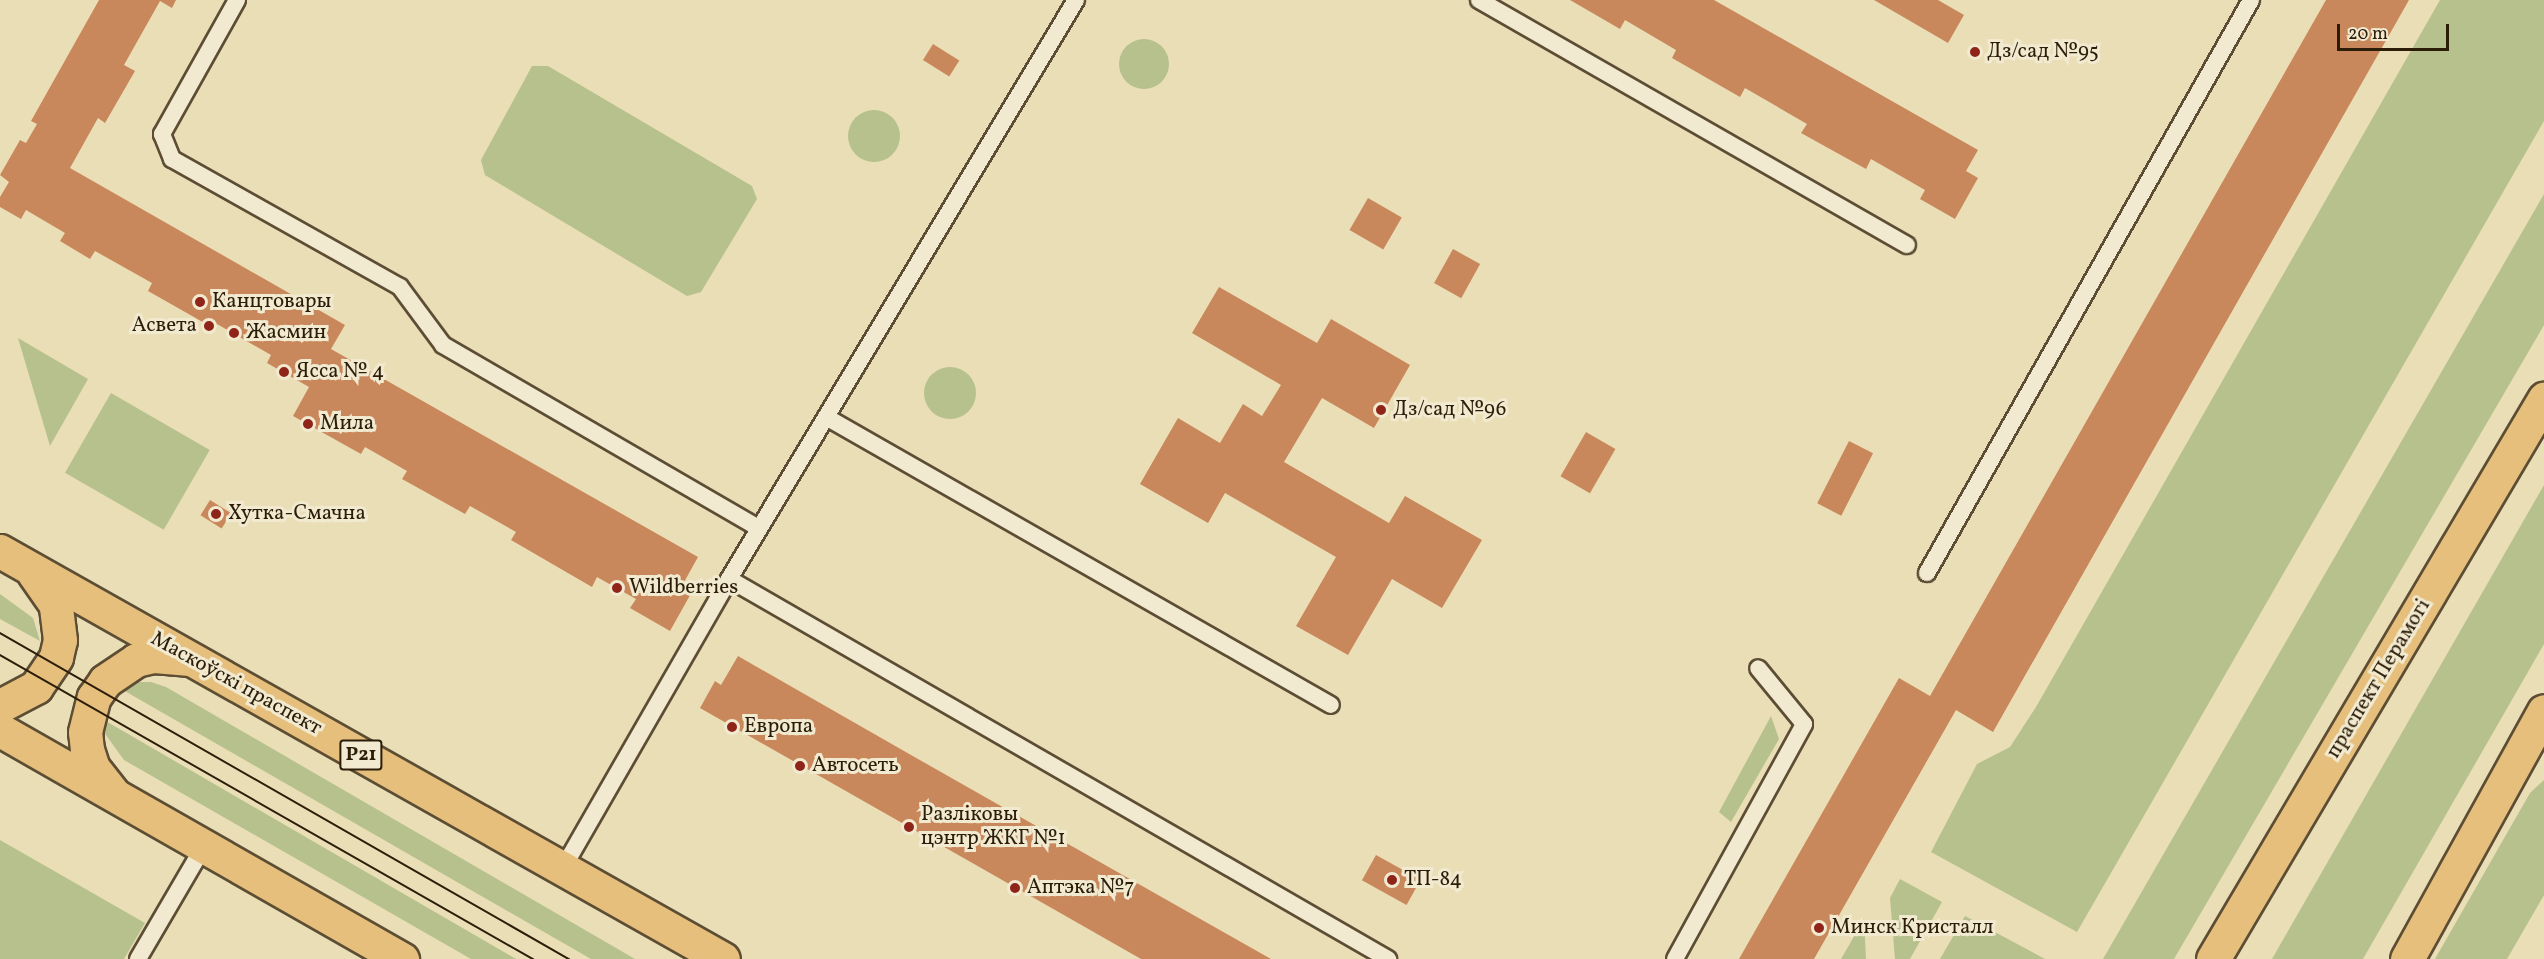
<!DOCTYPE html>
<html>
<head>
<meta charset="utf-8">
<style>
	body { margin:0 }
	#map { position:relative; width:2544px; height:959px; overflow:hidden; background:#eadeb6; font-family:Vollkorn,serif }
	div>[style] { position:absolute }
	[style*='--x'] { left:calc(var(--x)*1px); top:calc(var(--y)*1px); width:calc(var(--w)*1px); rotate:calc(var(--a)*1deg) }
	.green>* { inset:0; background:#b7c18d; transform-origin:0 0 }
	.round { border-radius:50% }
	.building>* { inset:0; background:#c9885c; transform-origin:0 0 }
	.roads { filter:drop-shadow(2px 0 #5c4d34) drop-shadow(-2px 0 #5c4d34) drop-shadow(0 2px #5c4d34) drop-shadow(0 -2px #5c4d34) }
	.service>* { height:16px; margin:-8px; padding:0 8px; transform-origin:8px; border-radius:8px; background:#f1ead0 }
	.primary>* { height:33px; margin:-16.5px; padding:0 16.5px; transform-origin:16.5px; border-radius:16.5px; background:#e5bf7b }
	.tram>* { height:1.5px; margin:-0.75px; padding:0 0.75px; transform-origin:0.75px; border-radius:0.75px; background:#2c1d09 }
	.dots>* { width:16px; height:16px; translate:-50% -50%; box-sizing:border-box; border:3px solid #f1ead0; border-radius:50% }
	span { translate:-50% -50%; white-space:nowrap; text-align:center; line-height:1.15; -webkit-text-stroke:6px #f1ead0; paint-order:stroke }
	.shield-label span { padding:2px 4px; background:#f1ead0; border:2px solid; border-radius:4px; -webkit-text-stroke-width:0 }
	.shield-label { font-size:20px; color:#2c1d09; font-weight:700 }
	.poi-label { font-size:21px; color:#2c1d09 }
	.left { translate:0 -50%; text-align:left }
	.right { translate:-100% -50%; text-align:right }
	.street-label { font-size:21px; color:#2c1d09 }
	.scale { position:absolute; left:2337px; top:24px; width:112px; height:27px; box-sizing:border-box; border:3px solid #2c1d09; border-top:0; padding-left:8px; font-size:18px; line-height:21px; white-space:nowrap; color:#2c1d09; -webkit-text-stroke:4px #f1ead0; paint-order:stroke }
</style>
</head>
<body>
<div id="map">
	<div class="green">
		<i style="clip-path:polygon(2440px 0,2544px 0,2544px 121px,2077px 932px,1931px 852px,1977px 764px,2010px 747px,2036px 707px)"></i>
		<i class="round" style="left:1119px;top:39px;width:50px;height:50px"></i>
		<i style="clip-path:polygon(532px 66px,548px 66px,752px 186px,757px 199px,701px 292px,687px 296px,485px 175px,481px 160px)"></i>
		<i class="round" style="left:848px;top:110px;width:52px;height:52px"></i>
		<i style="clip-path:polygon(2544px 194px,2544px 325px,2174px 959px,2103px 959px)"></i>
		<i style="clip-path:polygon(18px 338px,88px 379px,50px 446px)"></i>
		<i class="round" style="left:924px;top:367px;width:52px;height:52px"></i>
		<i style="left:111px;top:393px;width:114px;height:92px;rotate:30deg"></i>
		<i style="clip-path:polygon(2544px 485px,2544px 644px,2363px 959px,2272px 959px)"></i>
		<i style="clip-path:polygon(0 594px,33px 618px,40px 641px,0 619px)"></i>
		<i style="clip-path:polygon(135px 682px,151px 682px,166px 687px,635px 959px,591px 959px,123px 690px)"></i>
		<i style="clip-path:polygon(1771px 716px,1779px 739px,1731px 822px,1719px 812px)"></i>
		<i style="clip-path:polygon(104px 720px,516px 959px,471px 959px,124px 760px,103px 731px)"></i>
		<i style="clip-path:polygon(2544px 780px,2544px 895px,2507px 959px,2435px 959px,2530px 793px)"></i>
		<i style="clip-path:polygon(0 840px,145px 923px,124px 959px,0 959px)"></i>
		<i style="clip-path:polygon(1900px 879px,1942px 902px,1910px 959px,1895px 959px,1890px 898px)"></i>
		<i style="clip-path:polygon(1965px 916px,2045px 959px,1940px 959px)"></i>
		<i style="clip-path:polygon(1864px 919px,1866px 959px,1841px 959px)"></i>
	</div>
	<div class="building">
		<i style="clip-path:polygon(99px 0,176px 0,172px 8px,160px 1px,124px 65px,135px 71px,105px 123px,98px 118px,70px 168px,345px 325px,331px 349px,698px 557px,683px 584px,693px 590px,670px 631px,630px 608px,636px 599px,597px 577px,592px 587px,511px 540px,516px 532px,470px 506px,465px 514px,402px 479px,407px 471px,365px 447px,361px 454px,293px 416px,309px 387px,267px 363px,271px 355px,217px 324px,215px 329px,148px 291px,152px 283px,95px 251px,90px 259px,60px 241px,65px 233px,26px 210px,21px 219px,0 207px,0 197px,9px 182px,0 175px,20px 140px,26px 143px,37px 124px,31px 121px)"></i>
		<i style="clip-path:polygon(1570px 0,1714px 0,1978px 150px,1966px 171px,1978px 178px,1955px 219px,1920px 199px,1925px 190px,1871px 159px,1866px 169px,1801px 133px,1807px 124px,1745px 88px,1740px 97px,1672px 58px,1676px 50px,1625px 20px,1620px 29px)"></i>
		<i style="clip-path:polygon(1874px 0,1938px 0,1964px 15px,1948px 43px)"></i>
		<i style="clip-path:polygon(2326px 0,2409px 0,1993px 732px,1956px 710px,1814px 959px,1739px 959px,1899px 678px,1930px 696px)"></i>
		<i style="left:933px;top:44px;width:31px;height:19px;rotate:32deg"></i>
		<i style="left:1368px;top:198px;width:39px;height:37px;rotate:30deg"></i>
		<i style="left:1453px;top:249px;width:31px;height:39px;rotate:29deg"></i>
		<i style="clip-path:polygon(1219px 287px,1317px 343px,1331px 319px,1410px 365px,1374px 428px,1322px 398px,1284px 462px,1389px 523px,1405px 496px,1482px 540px,1442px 608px,1392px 579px,1348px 655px,1296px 626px,1336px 557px,1225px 493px,1208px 523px,1140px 484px,1178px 418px,1220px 443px,1243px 404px,1262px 416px,1281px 385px,1192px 333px)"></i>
		<i style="left:1586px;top:432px;width:34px;height:51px;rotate:30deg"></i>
		<i style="left:1849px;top:441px;width:27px;height:70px;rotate:27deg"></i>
		<i style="left:210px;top:500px;width:25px;height:18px;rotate:32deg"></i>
		<i style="clip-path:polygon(738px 656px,911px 755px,1271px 959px,1141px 959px,700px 708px,715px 681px,721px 685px)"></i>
		<i style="left:1376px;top:855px;width:51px;height:29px;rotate:29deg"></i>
	</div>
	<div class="roads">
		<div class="service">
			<i style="--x:237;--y:0;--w:154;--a:119.2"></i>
			<i style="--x:162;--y:134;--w:27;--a:68"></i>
			<i style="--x:172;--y:159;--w:261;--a:29.3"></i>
			<i style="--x:400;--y:287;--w:72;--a:53.4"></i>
			<i style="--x:443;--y:345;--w:365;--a:30.1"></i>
			<i style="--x:1479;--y:0;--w:493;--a:29.8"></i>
			<i style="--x:826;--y:417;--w:581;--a:29.7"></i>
			<i style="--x:1927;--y:573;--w:658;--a:-60.51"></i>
			<i style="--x:729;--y:579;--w:761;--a:29.97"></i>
			<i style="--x:563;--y:868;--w:333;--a:-60.1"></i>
			<i style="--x:729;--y:579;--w:675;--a:-59.07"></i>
			<i style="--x:138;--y:959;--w:131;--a:-59.7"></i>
			<i style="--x:1675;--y:959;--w:268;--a:-61.2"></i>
			<i style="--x:1804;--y:724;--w:72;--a:-129.4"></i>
		</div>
		<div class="primary">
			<i style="--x:0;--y:551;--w:830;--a:29.44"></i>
			<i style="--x:0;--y:706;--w:41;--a:-27.8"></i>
			<i style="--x:36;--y:687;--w:36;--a:-56"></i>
			<i style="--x:56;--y:657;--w:17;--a:-77"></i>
			<i style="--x:60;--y:640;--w:35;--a:-97"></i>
			<i style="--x:56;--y:605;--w:39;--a:-125"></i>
			<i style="--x:0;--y:730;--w:463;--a:29.7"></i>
			<i style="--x:112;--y:792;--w:31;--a:-128"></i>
			<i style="--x:93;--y:768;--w:19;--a:-108"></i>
			<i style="--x:87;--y:750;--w:18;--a:-96"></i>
			<i style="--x:85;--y:732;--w:36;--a:-76"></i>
			<i style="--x:94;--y:697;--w:19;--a:-55"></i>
			<i style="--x:105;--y:681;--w:37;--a:-34"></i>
			<i style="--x:136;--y:660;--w:18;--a:-13"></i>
			<i style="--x:154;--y:656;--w:33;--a:5"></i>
			<i style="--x:2213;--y:959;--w:651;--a:-59.41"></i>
			<i style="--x:2407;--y:959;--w:283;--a:-61.1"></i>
		</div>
	</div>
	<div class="tram">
		<i style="--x:0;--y:633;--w:656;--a:29.81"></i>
		<i style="--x:0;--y:655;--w:614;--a:29.7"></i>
	</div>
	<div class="dots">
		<i style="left:1975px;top:52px;background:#8f2418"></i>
		<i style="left:200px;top:302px;background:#8f2418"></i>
		<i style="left:209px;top:326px;background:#8f2418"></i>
		<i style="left:234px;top:333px;background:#8f2418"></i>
		<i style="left:284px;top:372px;background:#8f2418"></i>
		<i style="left:1381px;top:410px;background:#8f2418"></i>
		<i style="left:308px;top:424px;background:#8f2418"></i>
		<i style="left:216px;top:514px;background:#8f2418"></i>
		<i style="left:617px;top:588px;background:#8f2418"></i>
		<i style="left:732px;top:727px;background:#8f2418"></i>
		<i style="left:800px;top:766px;background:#8f2418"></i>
		<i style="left:909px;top:827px;background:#8f2418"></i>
		<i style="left:1392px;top:880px;background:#8f2418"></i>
		<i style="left:1015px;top:888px;background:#8f2418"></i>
		<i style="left:1819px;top:928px;background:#8f2418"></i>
	</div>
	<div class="shield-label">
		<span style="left:361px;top:755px">Р21</span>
	</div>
	<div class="poi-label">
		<span class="left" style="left:1987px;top:52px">Дз/сад №95</span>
		<span class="left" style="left:212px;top:302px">Канцтовары</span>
		<span class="right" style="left:197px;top:326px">Асвета</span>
		<span class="left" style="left:246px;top:333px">Жасмин</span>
		<span class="left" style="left:296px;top:372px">Ясса № 4</span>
		<span class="left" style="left:1393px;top:410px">Дз/сад №96</span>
		<span class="left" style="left:320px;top:424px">Мила</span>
		<span class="left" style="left:228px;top:514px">Хутка-Смачна</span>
		<span class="left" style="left:629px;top:588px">Wildberries</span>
		<span class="left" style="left:744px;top:727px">Европа</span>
		<span class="left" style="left:812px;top:766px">Автосеть</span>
		<span class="left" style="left:921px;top:827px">Разліковы<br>цэнтр ЖКГ №1</span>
		<span class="left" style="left:1404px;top:880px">ТП-84</span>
		<span class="left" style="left:1027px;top:888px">Аптэка №7</span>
		<span class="left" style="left:1831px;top:928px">Минск Кристалл</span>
	</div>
	<div class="street-label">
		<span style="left:2379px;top:679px;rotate:-59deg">праспект Перамогі</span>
		<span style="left:236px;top:684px;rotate:29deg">Маскоўскі праспект</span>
	</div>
	<div class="scale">20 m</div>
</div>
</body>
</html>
